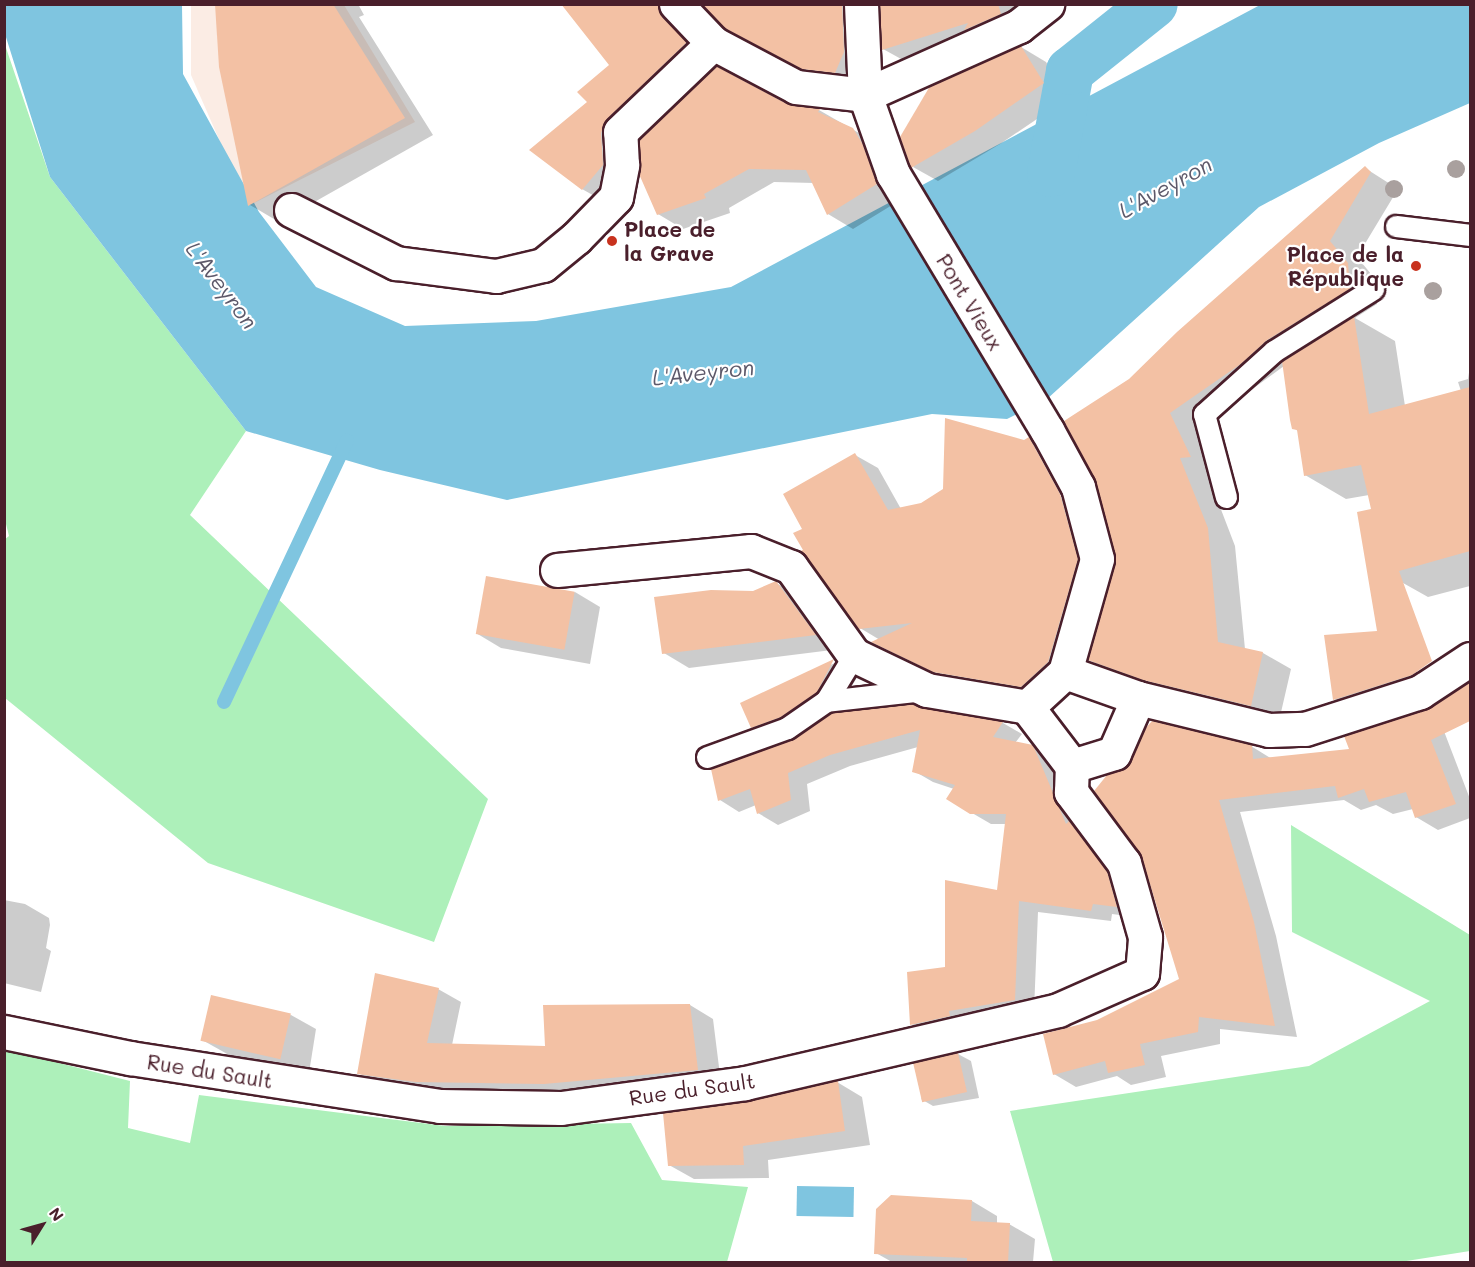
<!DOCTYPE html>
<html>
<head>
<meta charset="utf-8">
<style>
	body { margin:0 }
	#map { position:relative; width:1475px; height:1267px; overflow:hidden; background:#fff; font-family:Mali,sans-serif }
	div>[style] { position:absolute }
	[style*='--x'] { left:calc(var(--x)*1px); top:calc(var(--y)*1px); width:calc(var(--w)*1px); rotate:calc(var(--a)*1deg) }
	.built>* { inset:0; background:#fbece4 }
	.green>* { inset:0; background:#adf0ba }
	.water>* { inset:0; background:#7fc5e0; transform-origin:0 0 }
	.shadow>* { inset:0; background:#0003 }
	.stream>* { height:14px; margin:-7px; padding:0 7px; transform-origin:7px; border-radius:7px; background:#7fc5e0 }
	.canal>* { height:48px; margin:-24px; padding:0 24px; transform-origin:24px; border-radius:24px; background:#7fc5e0 }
	.building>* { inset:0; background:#f3c1a4; transform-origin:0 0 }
	.roads { filter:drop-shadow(2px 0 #4a1f2b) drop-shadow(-2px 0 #4a1f2b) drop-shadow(0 2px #4a1f2b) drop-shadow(0 -2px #4a1f2b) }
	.lane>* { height:21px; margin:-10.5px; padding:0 10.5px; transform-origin:10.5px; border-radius:10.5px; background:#fff }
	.street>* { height:33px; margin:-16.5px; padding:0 16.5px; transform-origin:16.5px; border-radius:16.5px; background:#fff }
	.secondary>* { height:33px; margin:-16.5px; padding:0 16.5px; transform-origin:16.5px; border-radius:16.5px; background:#fff }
	.trees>* { width:18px; height:18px; margin:-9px; border-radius:50%; background:#a9a09e }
	.dots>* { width:16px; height:16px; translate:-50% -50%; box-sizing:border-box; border:3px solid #fff; border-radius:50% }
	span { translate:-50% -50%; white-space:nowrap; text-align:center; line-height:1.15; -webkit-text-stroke:4.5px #fff; paint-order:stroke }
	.poi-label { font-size:21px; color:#4a1f2b; font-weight:700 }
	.left { translate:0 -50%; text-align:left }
	.right { translate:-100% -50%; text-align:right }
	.street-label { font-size:21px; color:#4a1f2b }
	.water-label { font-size:22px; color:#5d596a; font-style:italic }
	.frame { position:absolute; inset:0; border:6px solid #4a1f2b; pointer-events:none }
	.north { position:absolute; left:12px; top:1195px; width:60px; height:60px; -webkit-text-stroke:4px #fff; paint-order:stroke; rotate:53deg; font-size:16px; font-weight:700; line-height:24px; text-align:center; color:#4a1f2b }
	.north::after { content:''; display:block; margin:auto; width:21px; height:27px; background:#4a1f2b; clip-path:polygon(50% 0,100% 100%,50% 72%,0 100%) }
</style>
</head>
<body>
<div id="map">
	<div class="built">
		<i style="clip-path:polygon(191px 5px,344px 5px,415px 122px,248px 206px,191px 75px)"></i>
	</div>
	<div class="green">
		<i style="clip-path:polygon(4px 42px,50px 177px,246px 431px,190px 515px,488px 799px,434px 942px,208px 863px,5px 698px,4px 540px,9px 536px,4px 516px)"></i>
		<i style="clip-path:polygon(1291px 825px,1470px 935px,1470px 1251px,1400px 1262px,1053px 1262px,1010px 1111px,1309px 1066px,1430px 1001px,1292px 932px)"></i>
		<i style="clip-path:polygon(4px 1049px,130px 1081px,128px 1128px,190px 1143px,199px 1095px,445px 1126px,631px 1123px,662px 1180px,748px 1187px,727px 1262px,5px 1262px)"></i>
	</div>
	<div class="water">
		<i style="clip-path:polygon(4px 5px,182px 5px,183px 74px,259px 212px,316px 287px,405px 326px,536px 321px,731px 287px,1260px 5px,1470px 5px,1470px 103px,1379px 143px,1259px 207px,1047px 399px,1007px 419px,932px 414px,507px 500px,380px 470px,246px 431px,50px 177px,5px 34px)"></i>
		<i style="left:797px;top:1186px;width:57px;height:30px;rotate:1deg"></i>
	</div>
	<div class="shadow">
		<i style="clip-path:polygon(216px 4px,358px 4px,364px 15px,359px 17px,433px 135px,279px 222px,250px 205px)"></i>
		<i style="clip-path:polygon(563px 4px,697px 4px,715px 60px,636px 136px,612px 206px,582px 189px,589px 102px,611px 65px)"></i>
		<i style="clip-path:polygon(704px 4px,1063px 4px,1036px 27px,912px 65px,883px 49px,880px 6px,874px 12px,873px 69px,832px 85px,756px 44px)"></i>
		<i style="clip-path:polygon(1021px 47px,1046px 62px,1068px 98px,1000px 144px,938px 181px,913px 167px)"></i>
		<i style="clip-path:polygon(787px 105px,819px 110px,878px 144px,902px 199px,853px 229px,828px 214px,814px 183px,774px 182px,729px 208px,730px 213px,683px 229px,658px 214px)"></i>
		<i style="clip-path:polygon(1365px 168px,1398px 189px,1357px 257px,1376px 280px,1377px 304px,1355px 318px,1395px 341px,1405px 406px,1461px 391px,1458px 382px,1468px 379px,1470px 366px,1470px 586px,1428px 597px,1387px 574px,1369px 495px,1346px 499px,1305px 475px,1299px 432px,1294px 428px,1284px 366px,1197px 430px,1217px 472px,1207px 473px,1235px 546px,1245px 649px,1263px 653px,1291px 669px,1279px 721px,1117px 676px,1090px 660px,1117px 564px,1130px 381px)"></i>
		<i style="clip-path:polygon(evenodd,1029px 438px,1051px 451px,1099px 572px,1044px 699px,957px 684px,874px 642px,880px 640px,860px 628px,806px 550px,804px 529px,855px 455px,878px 468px,901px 509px,922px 504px,1029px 438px,1034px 449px,1038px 449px,1065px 500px,1063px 501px,1034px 449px)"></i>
		<i style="clip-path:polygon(776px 583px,804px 599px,840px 649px,689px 668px,664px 653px)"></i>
		<i style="clip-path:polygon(575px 592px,600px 607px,590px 664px,501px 648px,476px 633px)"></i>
		<i style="clip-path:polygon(1401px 639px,1418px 683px,1347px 706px,1334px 699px)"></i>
		<i style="clip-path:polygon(835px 663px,858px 676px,840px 705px,826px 715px,913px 706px,923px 710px,1003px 723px,1022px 734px,1015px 743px,1032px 747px,1052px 758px,1089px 834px,1135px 917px,1112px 914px,1111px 921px,1038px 912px,1034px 1011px,931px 1035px,912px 1024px,998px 892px,1006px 824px,991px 824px,948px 799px,954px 789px,933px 782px,914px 771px,918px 747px,850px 766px,807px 784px,810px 811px,778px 825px,758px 813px,756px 805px,739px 812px,720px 800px,712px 770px,792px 741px,810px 728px,806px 729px,775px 712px,774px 714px,802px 731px,776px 740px,752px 727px,742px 704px)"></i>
		<i style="clip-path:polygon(1442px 726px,1470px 799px,1470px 818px,1438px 830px,1416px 817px,1413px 809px,1393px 814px,1376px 805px,1361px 810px,1344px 800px,1240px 812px,1276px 936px,1297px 1037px,1220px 1029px,1220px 1044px,1161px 1056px,1166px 1077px,1131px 1085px,1117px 1076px,1076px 1087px,1054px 1074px,1097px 1021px,1181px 980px,1141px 851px,1251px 746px,1272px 759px,1351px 750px)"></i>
		<i style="clip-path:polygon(4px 900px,25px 904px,49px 918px,50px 925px,46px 948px,51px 951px,41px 992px,4px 983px)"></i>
		<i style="clip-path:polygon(438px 989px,461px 1002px,452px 1045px,547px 1048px,690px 1005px,713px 1019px,721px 1083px,568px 1097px,382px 1087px,359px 1073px)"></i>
		<i style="clip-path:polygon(291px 1015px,316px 1029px,309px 1073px,229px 1055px,204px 1041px)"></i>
		<i style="clip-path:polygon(958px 1054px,971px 1061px,979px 1098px,933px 1106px,921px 1099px)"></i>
		<i style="clip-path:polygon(837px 1082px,862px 1097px,870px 1145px,768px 1160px,769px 1178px,694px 1179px,669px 1165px,747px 1104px)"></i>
		<i style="clip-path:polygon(972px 1201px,997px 1216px,997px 1224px,1009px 1224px,1035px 1239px,1033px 1262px,892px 1262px,876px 1253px)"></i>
	</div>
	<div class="stream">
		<i style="--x:224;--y:702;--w:289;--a:-64.8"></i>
	</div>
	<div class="canal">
		<i style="--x:1051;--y:173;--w:104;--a:-79.4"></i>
		<i style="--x:1070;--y:71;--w:107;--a:-38.6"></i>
	</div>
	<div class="building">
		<i style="clip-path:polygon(215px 4px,333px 4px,405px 118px,248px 206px,219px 67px)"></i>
		<i style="clip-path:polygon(561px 4px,658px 4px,662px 17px,687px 42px,607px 119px,601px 133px,603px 165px,582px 190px,529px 150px,587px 102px,577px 92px,609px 65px)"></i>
		<i style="clip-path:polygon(702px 4px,842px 4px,844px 52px,835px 73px,802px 69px,724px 28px)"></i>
		<i style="clip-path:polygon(880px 4px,998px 4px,1001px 14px,964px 30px,968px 23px,882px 50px)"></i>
		<i style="clip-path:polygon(1021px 46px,1044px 83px,975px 131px,911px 168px,900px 137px,930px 86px)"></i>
		<i style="clip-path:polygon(716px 66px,787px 104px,820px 109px,818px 112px,853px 128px,863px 145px,877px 184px,827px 215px,806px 170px,749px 169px,704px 194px,706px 198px,657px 215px,639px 174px,639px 140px)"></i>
		<i style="clip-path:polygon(1365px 166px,1371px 172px,1330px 241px,1348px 263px,1350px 289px,1267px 340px,1242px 363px,1170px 413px,1191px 457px,1180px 458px,1208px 528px,1218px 642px,1263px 652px,1251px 706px,1143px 680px,1088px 660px,1115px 564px,1115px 555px,1096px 482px,1064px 421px,1129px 379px,1177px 332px)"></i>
		<i style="clip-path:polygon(1354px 316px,1369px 414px,1470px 387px,1470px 551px,1399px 571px,1432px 661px,1412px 675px,1333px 700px,1324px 635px,1377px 631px,1357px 512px,1371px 509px,1361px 465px,1304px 476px,1297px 430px,1292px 429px,1290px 420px,1282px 361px)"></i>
		<i style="clip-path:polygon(945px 418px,1024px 440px,1029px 437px,1060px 494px,1078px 559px,1048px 662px,1021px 687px,933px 672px,871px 642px,912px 623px,859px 629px,800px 551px,803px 550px,793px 533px,802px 529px,783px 494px,855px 453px,888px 510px,921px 503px,943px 489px)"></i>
		<i style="left:486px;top:576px;width:90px;height:59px;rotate:10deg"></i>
		<i style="clip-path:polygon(776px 581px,816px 635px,662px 654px,654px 597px,711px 590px,753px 591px)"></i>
		<i style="clip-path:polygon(834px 659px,817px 692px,781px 717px,751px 728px,740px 703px)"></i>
		<i style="clip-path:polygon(1470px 681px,1470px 721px,1431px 740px,1456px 804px,1415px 818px,1406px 792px,1369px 802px,1364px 789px,1338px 798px,1335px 786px,1219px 800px,1254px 922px,1275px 1026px,1199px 1017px,1198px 1032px,1140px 1044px,1145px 1065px,1108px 1073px,1105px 1061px,1053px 1075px,1043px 1034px,1097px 1020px,1179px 979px,1142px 858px,1094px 791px,1107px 775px,1127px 767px,1144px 730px,1152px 721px,1252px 745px,1253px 759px,1349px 749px,1344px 736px,1426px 710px)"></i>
		<i style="clip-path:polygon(913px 704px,924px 708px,1003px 722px,993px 737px,1033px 745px,1066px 824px,1069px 821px,1107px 871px,1117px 907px,1093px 904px,1091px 911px,1019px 901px,1015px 1000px,949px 1011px,950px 1016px,910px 1025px,907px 972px,945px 967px,945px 880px,997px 890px,1006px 814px,970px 814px,946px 799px,955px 785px,912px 772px,920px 730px,830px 755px,788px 773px,791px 800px,757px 814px,750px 789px,718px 801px,711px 769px,792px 740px,831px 713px)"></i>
		<i style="clip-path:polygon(375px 973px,439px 988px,427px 1043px,545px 1046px,543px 1005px,690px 1004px,698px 1070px,544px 1084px,416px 1082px,357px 1074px)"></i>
		<i style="left:211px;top:995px;width:82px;height:47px;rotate:13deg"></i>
		<i style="left:958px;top:1053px;width:40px;height:46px;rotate:77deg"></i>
		<i style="clip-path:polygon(838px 1081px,845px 1131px,743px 1146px,744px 1165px,668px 1166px,663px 1113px,746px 1102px)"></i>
		<i style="clip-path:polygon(891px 1195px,972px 1200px,971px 1221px,1010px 1223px,1008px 1263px,967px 1263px,967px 1258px,874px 1254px,876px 1209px)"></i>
	</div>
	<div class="roads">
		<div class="lane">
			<i style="--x:1396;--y:226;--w:75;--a:6.9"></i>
			<i style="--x:1226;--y:497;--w:86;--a:-104.8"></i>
			<i style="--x:1204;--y:414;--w:94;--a:-42"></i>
			<i style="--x:1274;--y:351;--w:117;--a:-32.1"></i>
			<i style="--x:826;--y:701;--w:99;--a:-6.4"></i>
			<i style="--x:707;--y:757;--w:85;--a:-19.9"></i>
			<i style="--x:787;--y:728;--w:47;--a:-34.7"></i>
			<i style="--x:826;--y:701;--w:54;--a:-58.7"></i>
		</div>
		<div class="street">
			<i style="--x:861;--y:4;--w:91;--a:87.5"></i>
			<i style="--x:865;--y:95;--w:84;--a:70.5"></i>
			<i style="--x:893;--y:174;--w:299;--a:59"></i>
			<i style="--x:1047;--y:430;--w:65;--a:61.5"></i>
			<i style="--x:1078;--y:487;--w:74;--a:75.2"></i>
			<i style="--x:1097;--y:559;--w:117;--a:105.8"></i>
			<i style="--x:291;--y:210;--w:118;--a:26.8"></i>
			<i style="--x:396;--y:263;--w:101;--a:7.4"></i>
			<i style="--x:496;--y:276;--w:48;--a:-13.2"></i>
			<i style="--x:543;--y:265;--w:43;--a:-39.3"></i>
			<i style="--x:576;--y:238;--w:57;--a:-45.7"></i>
			<i style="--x:616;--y:197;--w:33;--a:-79"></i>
			<i style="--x:622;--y:165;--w:33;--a:-93"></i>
			<i style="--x:620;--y:132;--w:129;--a:-43.7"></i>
			<i style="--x:557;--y:570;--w:195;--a:-5.6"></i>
			<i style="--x:751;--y:551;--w:43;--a:21.8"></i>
			<i style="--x:791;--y:567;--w:108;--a:54.4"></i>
			<i style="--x:854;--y:655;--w:81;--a:25.6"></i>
			<i style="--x:927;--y:690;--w:101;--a:9.6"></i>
			<i style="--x:1027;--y:707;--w:52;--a:-42.6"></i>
			<i style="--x:1065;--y:672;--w:77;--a:19.6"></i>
			<i style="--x:1138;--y:698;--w:135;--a:13.7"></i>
			<i style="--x:1269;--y:730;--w:36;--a:-2"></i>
			<i style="--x:1305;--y:729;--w:121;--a:-17.8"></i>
			<i style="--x:1420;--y:692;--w:60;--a:-33.4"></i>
			<i style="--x:1027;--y:707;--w:74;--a:52.7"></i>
			<i style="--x:1072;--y:766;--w:44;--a:-17.2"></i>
			<i style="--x:1114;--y:753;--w:60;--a:-66.4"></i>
			<i style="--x:4;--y:1032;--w:129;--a:11.7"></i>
			<i style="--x:130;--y:1058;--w:314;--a:8.8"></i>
			<i style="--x:440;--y:1106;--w:121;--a:0.9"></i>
			<i style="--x:561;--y:1108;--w:186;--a:-7.7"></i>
			<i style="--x:745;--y:1083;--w:321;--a:-13.1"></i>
			<i style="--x:1058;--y:1010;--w:92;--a:-23.8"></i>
			<i style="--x:1142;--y:973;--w:36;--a:-85"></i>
			<i style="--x:1145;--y:937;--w:77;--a:-105.8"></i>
			<i style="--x:1124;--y:863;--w:89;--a:-126.7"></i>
			<i style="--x:1071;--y:792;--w:26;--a:-88"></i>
		</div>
		<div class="secondary">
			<i style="--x:676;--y:4;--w:54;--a:46.5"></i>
			<i style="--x:713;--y:43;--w:94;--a:27.9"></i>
			<i style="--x:796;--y:87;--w:69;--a:6.6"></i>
			<i style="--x:865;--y:95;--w:169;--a:-24.1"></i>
			<i style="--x:1019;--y:26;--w:36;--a:-38"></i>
		</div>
	</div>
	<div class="trees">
		<i style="left:1456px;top:169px"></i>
		<i style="left:1394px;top:189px"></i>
		<i style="left:1433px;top:291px"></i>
	</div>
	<div class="dots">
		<i style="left:612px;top:241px;background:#c8321e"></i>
		<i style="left:1416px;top:266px;background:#c8321e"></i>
	</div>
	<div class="poi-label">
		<span class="left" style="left:624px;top:241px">Place de<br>la Grave</span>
		<span class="right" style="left:1404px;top:266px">Place de la<br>République</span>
	</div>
	<div class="street-label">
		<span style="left:970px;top:302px;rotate:59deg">Pont Vieux</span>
		<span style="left:210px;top:1071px;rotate:9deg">Rue du Sault</span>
		<span style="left:692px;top:1089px;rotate:-8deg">Rue du Sault</span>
	</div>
	<div class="water-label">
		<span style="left:1165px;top:187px;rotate:-29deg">L'Aveyron</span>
		<span style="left:222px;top:285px;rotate:53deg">L'Aveyron</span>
		<span style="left:703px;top:372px;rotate:-6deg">L'Aveyron</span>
	</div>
	<div class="frame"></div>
	<div class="north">N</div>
</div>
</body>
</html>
